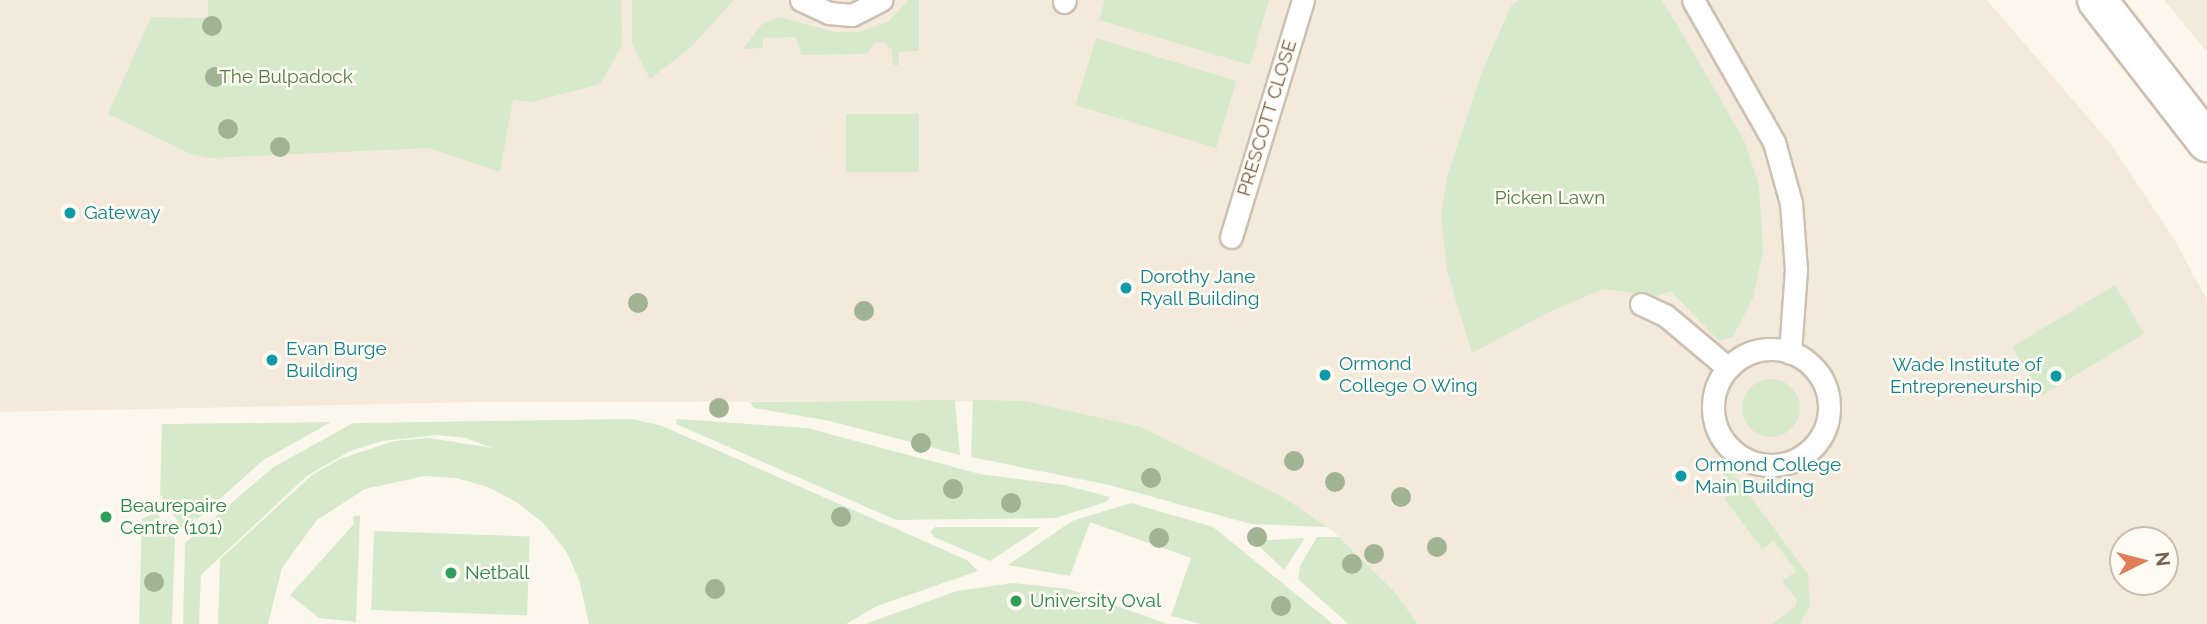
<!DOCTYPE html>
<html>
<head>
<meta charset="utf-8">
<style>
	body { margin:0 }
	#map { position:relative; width:2207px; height:624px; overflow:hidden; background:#fcf7ed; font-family:Raleway,sans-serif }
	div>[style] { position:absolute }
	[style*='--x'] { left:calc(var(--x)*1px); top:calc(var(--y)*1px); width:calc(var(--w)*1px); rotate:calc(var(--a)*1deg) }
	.residential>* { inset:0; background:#f4eadb }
	.green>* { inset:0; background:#d6eacb; transform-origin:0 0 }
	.round { border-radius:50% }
	.roads { filter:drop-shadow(2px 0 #cec0b1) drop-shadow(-2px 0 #cec0b1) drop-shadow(0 2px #cec0b1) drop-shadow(0 -2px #cec0b1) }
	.service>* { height:21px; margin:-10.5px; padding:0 10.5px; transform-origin:10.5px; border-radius:10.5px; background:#fff }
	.service>.ring { margin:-10.5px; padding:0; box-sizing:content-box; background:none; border:21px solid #fff; border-radius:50% }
	.secondary>* { height:38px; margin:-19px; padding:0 19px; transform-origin:19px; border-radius:19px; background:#fff }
	.trees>* { width:20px; height:20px; margin:-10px; border-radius:50%; background:#a0b392 }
	.dots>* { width:19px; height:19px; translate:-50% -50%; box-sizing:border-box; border:4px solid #fefbf3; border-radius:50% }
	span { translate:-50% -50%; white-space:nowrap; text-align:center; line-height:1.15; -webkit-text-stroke:5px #fefbf3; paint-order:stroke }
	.park-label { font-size:19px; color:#547c47 }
	.street-label { font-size:19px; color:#77604f }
	.culture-label { font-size:19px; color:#0d838f }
	.left { translate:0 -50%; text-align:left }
	.right { translate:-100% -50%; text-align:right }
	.leisure-label { font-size:19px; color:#27864d }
	.north { position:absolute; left:2109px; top:526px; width:70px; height:70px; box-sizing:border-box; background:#fefbf3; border:2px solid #c8bdb1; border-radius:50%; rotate:84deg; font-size:19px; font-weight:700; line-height:28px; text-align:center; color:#77604f }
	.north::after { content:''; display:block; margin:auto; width:24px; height:32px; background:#df7e59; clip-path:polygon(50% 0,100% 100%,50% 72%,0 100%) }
</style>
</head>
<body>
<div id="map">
	<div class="residential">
		<i style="clip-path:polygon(evenodd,0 0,1987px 0,2110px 143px,2174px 239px,2207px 300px,2207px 624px,1418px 624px,1394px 591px,1333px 531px,1285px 498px,1025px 401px,478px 402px,0 412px,0 0,2123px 540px,2165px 540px,2165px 582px,2123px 582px,2123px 540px)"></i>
		<i style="clip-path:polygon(2164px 0,2207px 0,2207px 52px)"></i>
	</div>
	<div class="green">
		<i style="clip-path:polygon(208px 0,621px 0,622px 46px,600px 84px,532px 102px,513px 100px,500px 172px,429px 148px,209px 158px,191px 154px,108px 114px,151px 17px,208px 18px)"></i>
		<i style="clip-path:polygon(632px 0,734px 0,690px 48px,650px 79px,632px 44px)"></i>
		<i style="clip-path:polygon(908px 0,919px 0,919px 51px,899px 52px,899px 65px,893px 65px,892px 50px,884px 42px,874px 43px,867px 54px,802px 55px,795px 37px,763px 38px,763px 48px,743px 49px,761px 25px,779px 17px,834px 32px,859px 32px,888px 22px)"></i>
		<i style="clip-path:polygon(1105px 0,1269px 0,1250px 65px,1099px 20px)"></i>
		<i style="clip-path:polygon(1519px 0,1661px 0,1678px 26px,1744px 140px,1759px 185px,1763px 251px,1753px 298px,1733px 337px,1719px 341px,1671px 291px,1657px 296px,1604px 289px,1551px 311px,1472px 353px,1447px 271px,1441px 216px,1448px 173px,1481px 74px,1511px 6px)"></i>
		<i style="left:1096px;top:38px;width:147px;height:70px;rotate:17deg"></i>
		<i style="left:846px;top:114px;width:73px;height:58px"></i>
		<i style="left:2115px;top:285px;width:57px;height:120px;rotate:59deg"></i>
		<i class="round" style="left:1742px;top:379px;width:58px;height:58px"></i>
		<i style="clip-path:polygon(955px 400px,960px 455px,830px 421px,754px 408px,750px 402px)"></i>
		<i style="clip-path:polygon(973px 400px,1025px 401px,1141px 427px,1285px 498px,1327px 527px,1251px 524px,1109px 485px,971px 457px)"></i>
		<i style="clip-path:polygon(633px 419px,662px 426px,967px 560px,978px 571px,877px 606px,846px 624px,589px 624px,579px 580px,566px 551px,544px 524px,518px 503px,488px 487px,456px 478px,424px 476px,365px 489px,317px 520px,282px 568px,268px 624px,218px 624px,220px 559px,312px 475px,340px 459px,394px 441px,429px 438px,492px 448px,466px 438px,437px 435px,382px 441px,350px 451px,307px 476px,201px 575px,199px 624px,183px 624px,185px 543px,272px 468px,353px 423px)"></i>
		<i style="clip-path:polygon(677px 419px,807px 428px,980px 474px,1064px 485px,1110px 497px,1106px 502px,1056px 518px,896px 520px,676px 424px)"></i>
		<i style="clip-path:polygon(331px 422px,262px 461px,184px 531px,160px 494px,162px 424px)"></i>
		<i style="clip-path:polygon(1727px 465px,1808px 574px,1810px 606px,1800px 624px,1772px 624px,1795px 607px,1797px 600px,1782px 581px,1796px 571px,1774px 541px,1762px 549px,1724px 498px,1735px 490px,1721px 470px)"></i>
		<i style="clip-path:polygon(1131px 503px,1213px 527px,1333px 624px,1201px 624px,1171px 616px,1191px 558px,1090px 522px,1070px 576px,1008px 565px,1072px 521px)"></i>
		<i style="clip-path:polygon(156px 512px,175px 539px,172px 624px,139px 624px,142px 519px)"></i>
		<i style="clip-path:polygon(360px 515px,356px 622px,319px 618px,290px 595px,354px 524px,353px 517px)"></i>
		<i style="clip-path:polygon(935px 527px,1041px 527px,990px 561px,934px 537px,930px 532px)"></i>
		<i style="left:374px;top:531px;width:156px;height:79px;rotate:2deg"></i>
		<i style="clip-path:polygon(1317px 537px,1339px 537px,1394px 591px,1418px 624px,1348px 624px,1298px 579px,1300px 566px)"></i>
		<i style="clip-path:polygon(1305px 538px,1284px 570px,1254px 541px)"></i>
		<i style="clip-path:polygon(1013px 583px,1068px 589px,1168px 624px,865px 624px,957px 591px)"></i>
	</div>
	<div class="roads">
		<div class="service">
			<i style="--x:801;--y:0;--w:31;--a:25"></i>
			<i style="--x:829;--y:13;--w:23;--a:5"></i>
			<i style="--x:852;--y:15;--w:33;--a:-27"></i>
			<i style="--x:1693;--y:0;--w:163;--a:60.3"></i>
			<i style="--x:1774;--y:142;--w:63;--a:74.4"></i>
			<i style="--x:1791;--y:203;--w:66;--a:85.7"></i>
			<i style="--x:1796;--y:269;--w:84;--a:94.1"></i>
			<i style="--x:1064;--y:2;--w:2;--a:-63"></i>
			<i style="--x:1231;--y:237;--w:248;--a:-73.1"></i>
			<i style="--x:1641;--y:304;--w:26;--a:25"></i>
			<i style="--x:1665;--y:315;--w:82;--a:40.1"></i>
			<i class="ring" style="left:1713px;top:349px;width:95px;height:95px"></i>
		</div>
		<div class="secondary">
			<i style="--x:2097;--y:0;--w:180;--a:52.2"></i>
		</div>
	</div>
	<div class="trees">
		<i style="left:212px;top:26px"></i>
		<i style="left:215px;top:77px"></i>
		<i style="left:228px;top:129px"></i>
		<i style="left:280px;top:147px"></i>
		<i style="left:638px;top:303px"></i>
		<i style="left:864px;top:311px"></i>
		<i style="left:719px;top:408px"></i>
		<i style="left:921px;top:443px"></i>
		<i style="left:1294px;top:461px"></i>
		<i style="left:1151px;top:478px"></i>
		<i style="left:1335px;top:482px"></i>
		<i style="left:953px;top:489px"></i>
		<i style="left:1401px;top:497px"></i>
		<i style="left:1011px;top:503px"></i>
		<i style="left:841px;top:517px"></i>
		<i style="left:1257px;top:537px"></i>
		<i style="left:1159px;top:538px"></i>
		<i style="left:1437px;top:547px"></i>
		<i style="left:1374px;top:554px"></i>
		<i style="left:1352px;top:564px"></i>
		<i style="left:154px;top:582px"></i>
		<i style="left:715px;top:589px"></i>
		<i style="left:1281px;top:606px"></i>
	</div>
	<div class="dots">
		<i style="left:70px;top:213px;background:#0f9aa8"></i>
		<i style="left:1126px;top:288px;background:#0f9aa8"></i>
		<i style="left:272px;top:360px;background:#0f9aa8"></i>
		<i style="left:1325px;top:375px;background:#0f9aa8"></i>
		<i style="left:2056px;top:376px;background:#0f9aa8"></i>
		<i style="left:1681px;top:476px;background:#0f9aa8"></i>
		<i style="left:106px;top:517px;background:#2e9e5b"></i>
		<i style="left:451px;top:573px;background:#2e9e5b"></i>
		<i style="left:1016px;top:601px;background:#2e9e5b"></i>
	</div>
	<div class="park-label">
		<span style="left:286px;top:77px">The Bulpadock</span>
		<span style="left:1550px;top:198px">Picken Lawn</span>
	</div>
	<div class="street-label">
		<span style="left:1267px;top:118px;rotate:-73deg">PRESCOTT CLOSE</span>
	</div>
	<div class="culture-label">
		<span class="left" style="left:84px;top:213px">Gateway</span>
		<span class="left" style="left:1140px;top:288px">Dorothy Jane<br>Ryall Building</span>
		<span class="left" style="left:286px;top:360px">Evan Burge<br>Building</span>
		<span class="left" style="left:1339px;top:375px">Ormond<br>College O Wing</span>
		<span class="right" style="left:2042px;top:376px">Wade Institute of<br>Entrepreneurship</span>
		<span class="left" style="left:1695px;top:476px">Ormond College<br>Main Building</span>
	</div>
	<div class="leisure-label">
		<span class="left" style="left:120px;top:517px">Beaurepaire<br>Centre (101)</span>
		<span class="left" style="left:465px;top:573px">Netball</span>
		<span class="left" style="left:1030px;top:601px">University Oval</span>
	</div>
	<div class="north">N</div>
</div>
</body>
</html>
